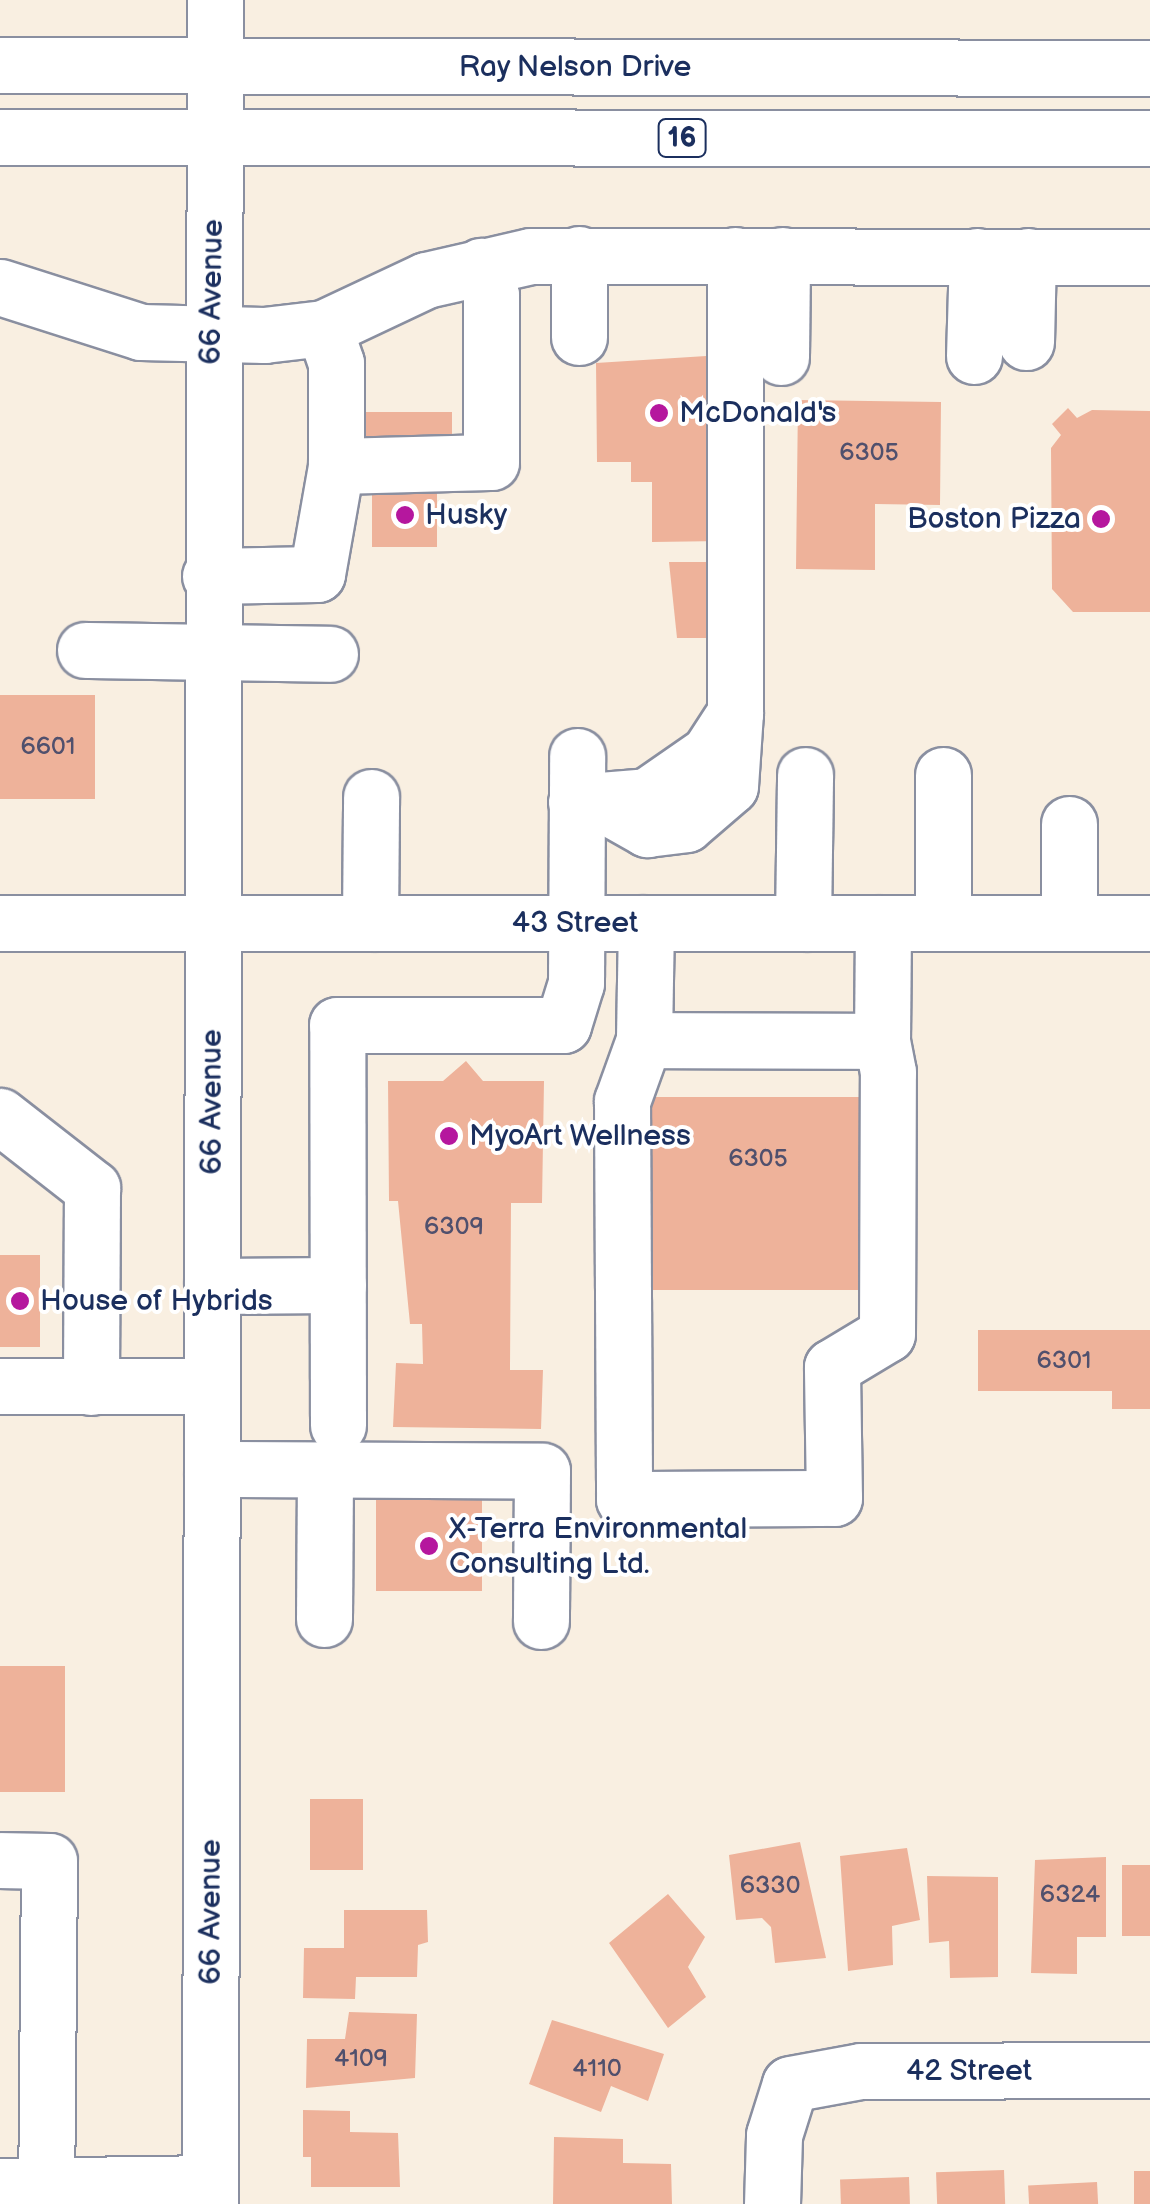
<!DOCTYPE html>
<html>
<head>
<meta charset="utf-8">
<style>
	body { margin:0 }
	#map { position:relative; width:1150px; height:2204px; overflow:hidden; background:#f9efe1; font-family:"Balsamiq Sans",sans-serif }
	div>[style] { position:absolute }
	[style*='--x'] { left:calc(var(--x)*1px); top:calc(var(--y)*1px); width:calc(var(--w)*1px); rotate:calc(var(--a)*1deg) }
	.building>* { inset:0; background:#eeb29a; transform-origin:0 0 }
	.roads { filter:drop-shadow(2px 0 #8a8fa0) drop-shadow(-2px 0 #8a8fa0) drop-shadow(0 2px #8a8fa0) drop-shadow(0 -2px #8a8fa0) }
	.minor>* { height:55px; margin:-27.5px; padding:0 27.5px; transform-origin:27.5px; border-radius:27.5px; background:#fff }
	.highway>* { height:55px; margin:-27.5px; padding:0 27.5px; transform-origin:27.5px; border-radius:27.5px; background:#fff }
	.dots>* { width:28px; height:28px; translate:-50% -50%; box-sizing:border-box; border:5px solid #fff; border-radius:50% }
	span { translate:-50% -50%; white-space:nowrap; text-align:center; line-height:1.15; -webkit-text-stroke:8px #fff; paint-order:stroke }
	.number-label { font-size:25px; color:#50506d }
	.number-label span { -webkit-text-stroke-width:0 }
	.shield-label span { padding:2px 8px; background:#fff; border:2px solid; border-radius:8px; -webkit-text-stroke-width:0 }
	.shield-label { font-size:28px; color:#1b2f5e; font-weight:700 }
	.street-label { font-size:30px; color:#1b2f5e }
	.poi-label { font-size:30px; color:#1b2f5e }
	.left { translate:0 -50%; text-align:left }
	.right { translate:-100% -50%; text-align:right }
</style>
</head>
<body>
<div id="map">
	<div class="building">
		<i style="clip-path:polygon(722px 355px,723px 541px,652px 542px,652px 482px,631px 482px,631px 462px,597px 462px,596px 363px)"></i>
		<i style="clip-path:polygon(798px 400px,941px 402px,940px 505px,875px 504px,875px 570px,796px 569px)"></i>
		<i style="clip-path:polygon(1068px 408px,1077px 418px,1092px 410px,1150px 411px,1150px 612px,1073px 612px,1052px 589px,1051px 448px,1061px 435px,1052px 424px)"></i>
		<i style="left:366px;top:412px;width:86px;height:28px"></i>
		<i style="left:372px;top:483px;width:65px;height:64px"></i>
		<i style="clip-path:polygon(669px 562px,715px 562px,714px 638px,677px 638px)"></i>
		<i style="left:0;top:695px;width:95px;height:104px"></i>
		<i style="clip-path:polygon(466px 1061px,483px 1081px,544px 1081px,542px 1203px,511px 1203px,510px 1370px,543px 1370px,541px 1429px,393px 1427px,396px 1363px,423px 1364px,422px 1324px,410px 1324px,398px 1201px,389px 1201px,388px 1081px,443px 1081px)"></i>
		<i style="left:643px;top:1097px;width:230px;height:193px"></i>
		<i style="left:0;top:1255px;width:40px;height:92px"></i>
		<i style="clip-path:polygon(978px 1330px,1150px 1330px,1150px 1409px,1112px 1409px,1112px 1391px,978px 1391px)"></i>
		<i style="left:376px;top:1500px;width:106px;height:91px"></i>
		<i style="left:0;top:1666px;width:65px;height:126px"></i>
		<i style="left:310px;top:1799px;width:53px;height:71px"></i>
		<i style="clip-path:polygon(800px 1842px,826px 1958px,775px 1963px,771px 1927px,762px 1918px,736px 1920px,729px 1855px)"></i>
		<i style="clip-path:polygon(907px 1848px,920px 1920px,892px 1926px,893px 1965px,848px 1971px,840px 1856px)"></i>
		<i style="clip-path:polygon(1106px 1857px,1106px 1937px,1077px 1937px,1077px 1974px,1031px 1973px,1035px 1860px)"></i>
		<i style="left:1122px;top:1865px;width:28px;height:71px"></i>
		<i style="clip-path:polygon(927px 1876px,998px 1877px,998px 1977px,950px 1978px,949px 1941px,929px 1943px)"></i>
		<i style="clip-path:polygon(668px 1894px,705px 1937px,688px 1967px,706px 1997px,668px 2028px,609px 1943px)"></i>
		<i style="clip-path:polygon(344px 1910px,427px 1910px,428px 1942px,418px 1945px,417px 1977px,356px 1977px,355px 1999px,303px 1998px,304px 1948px,344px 1948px)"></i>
		<i style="clip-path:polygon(349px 2012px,417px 2014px,415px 2078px,306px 2088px,307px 2039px,345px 2039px)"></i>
		<i style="clip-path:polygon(552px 2020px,664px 2054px,648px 2101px,611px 2086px,601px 2112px,529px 2084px)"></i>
		<i style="clip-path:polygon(303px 2110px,350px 2111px,350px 2132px,398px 2133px,400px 2187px,311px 2187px,311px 2157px,303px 2157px)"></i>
		<i style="clip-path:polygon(554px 2137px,623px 2139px,623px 2163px,671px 2164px,672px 2204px,553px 2204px)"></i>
		<i style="left:1004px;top:2170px;width:34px;height:68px;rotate:88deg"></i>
		<i style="left:1134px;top:2171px;width:16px;height:33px"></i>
		<i style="left:909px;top:2177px;width:27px;height:69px;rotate:88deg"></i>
		<i style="left:1097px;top:2182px;width:22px;height:69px;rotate:87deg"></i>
	</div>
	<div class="roads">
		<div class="minor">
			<i style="--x:579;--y:254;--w:83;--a:90"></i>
			<i style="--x:0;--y:287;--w:148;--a:17.7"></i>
			<i style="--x:141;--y:332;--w:123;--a:1.4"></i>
			<i style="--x:264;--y:335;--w:60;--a:-6.7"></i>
			<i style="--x:324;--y:328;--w:113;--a:-25.2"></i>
			<i style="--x:426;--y:280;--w:108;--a:-12.9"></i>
			<i style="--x:531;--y:256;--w:619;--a:0.09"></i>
			<i style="--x:1026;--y:342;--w:86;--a:-88.7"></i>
			<i style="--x:974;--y:356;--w:100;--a:-88.3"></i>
			<i style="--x:781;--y:357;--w:102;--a:-89.4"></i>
			<i style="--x:336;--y:466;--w:155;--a:-1.5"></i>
			<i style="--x:491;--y:462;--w:167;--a:-90"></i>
			<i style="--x:491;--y:295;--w:31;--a:-109"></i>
			<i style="--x:210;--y:576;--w:107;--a:-1.1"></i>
			<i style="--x:317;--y:574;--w:110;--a:-80"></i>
			<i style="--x:336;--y:466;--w:103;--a:-90"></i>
			<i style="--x:336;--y:363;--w:37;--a:-109"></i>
			<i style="--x:85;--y:650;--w:245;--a:0.9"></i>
			<i style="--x:576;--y:802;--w:71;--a:-4.8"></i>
			<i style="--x:647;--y:796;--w:75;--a:-34.7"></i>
			<i style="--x:709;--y:753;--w:48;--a:-57"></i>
			<i style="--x:735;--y:713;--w:458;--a:-90"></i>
			<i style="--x:603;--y:804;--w:51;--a:29.6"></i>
			<i style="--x:647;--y:829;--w:39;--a:-7"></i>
			<i style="--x:686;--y:824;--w:58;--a:-40.8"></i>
			<i style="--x:730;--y:786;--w:73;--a:-86.1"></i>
			<i style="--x:0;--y:923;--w:1150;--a:0"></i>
			<i style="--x:370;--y:923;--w:126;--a:-89.5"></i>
			<i style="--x:646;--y:923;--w:117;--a:91"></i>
			<i style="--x:644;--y:1040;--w:238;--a:0.2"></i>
			<i style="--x:882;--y:1041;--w:118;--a:-89.5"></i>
			<i style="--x:803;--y:923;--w:148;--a:-89.2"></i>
			<i style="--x:943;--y:923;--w:148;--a:-90"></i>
			<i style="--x:1069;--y:923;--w:99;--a:-90"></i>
			<i style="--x:644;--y:1040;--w:65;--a:109.8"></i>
			<i style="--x:622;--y:1101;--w:398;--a:89.7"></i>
			<i style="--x:624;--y:1499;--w:210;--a:-0.3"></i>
			<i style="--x:834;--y:1498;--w:131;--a:-90.9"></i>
			<i style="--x:832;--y:1367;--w:64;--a:-31"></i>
			<i style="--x:887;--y:1334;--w:262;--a:-89.8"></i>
			<i style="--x:888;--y:1072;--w:32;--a:-101"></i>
			<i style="--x:0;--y:1116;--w:117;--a:38"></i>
			<i style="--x:92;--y:1188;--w:199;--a:90.3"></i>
			<i style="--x:212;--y:1286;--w:126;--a:-0.5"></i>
			<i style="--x:0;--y:1386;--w:212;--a:0"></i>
			<i style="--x:338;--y:1425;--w:400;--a:-90.1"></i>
			<i style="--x:337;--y:1025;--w:226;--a:0"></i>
			<i style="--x:563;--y:1025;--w:44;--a:-72.8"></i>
			<i style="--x:576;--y:983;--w:227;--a:-89.7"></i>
			<i style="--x:212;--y:1469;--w:330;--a:0.3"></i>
			<i style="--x:542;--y:1471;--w:150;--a:90.4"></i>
			<i style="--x:324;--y:1619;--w:149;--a:-89.6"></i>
			<i style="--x:0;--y:1860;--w:49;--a:1.2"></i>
			<i style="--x:49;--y:1861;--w:325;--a:90.5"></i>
			<i style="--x:0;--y:2186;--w:210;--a:-0.8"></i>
			<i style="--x:210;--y:2204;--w:2204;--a:-89.87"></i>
			<i style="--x:772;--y:2204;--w:69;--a:-88.3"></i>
			<i style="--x:774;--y:2135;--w:53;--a:-72.6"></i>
			<i style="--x:790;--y:2084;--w:72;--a:-10.4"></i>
			<i style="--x:861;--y:2071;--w:289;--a:-0.2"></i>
		</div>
		<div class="highway">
			<i style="--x:0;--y:65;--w:1150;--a:0.15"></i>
			<i style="--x:0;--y:137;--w:1150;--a:0.05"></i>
		</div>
	</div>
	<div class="dots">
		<i style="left:659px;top:413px;background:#b5179e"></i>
		<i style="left:405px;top:515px;background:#b5179e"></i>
		<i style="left:1101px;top:519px;background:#b5179e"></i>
		<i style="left:449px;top:1136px;background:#b5179e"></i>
		<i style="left:20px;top:1301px;background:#b5179e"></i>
		<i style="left:429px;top:1546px;background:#b5179e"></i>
	</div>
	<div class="number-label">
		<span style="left:869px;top:453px">6305</span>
		<span style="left:48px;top:747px">6601</span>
		<span style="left:758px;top:1159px">6305</span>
		<span style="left:454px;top:1227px">6309</span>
		<span style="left:1064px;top:1361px">6301</span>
		<span style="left:770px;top:1886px">6330</span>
		<span style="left:1070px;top:1895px">6324</span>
		<span style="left:361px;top:2059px">4109</span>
		<span style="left:597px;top:2069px">4110</span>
	</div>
	<div class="shield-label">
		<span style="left:682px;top:138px">16</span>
	</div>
	<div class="street-label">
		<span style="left:575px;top:67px">Ray Nelson Drive</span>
		<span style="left:212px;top:292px;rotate:-89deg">66 Avenue</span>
		<span style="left:575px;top:923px">43 Street</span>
		<span style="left:212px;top:1102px;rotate:-90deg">66 Avenue</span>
		<span style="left:211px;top:1912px;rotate:-90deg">66 Avenue</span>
		<span style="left:969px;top:2071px">42 Street</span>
	</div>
	<div class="poi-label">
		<span class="left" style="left:679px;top:413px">McDonald's</span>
		<span class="left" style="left:425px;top:515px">Husky</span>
		<span class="right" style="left:1081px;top:519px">Boston Pizza</span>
		<span class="left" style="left:469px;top:1136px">MyoArt Wellness</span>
		<span class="left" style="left:40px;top:1301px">House of Hybrids</span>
		<span class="left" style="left:449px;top:1546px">X-Terra Environmental<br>Consulting Ltd.</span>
	</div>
</div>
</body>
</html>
